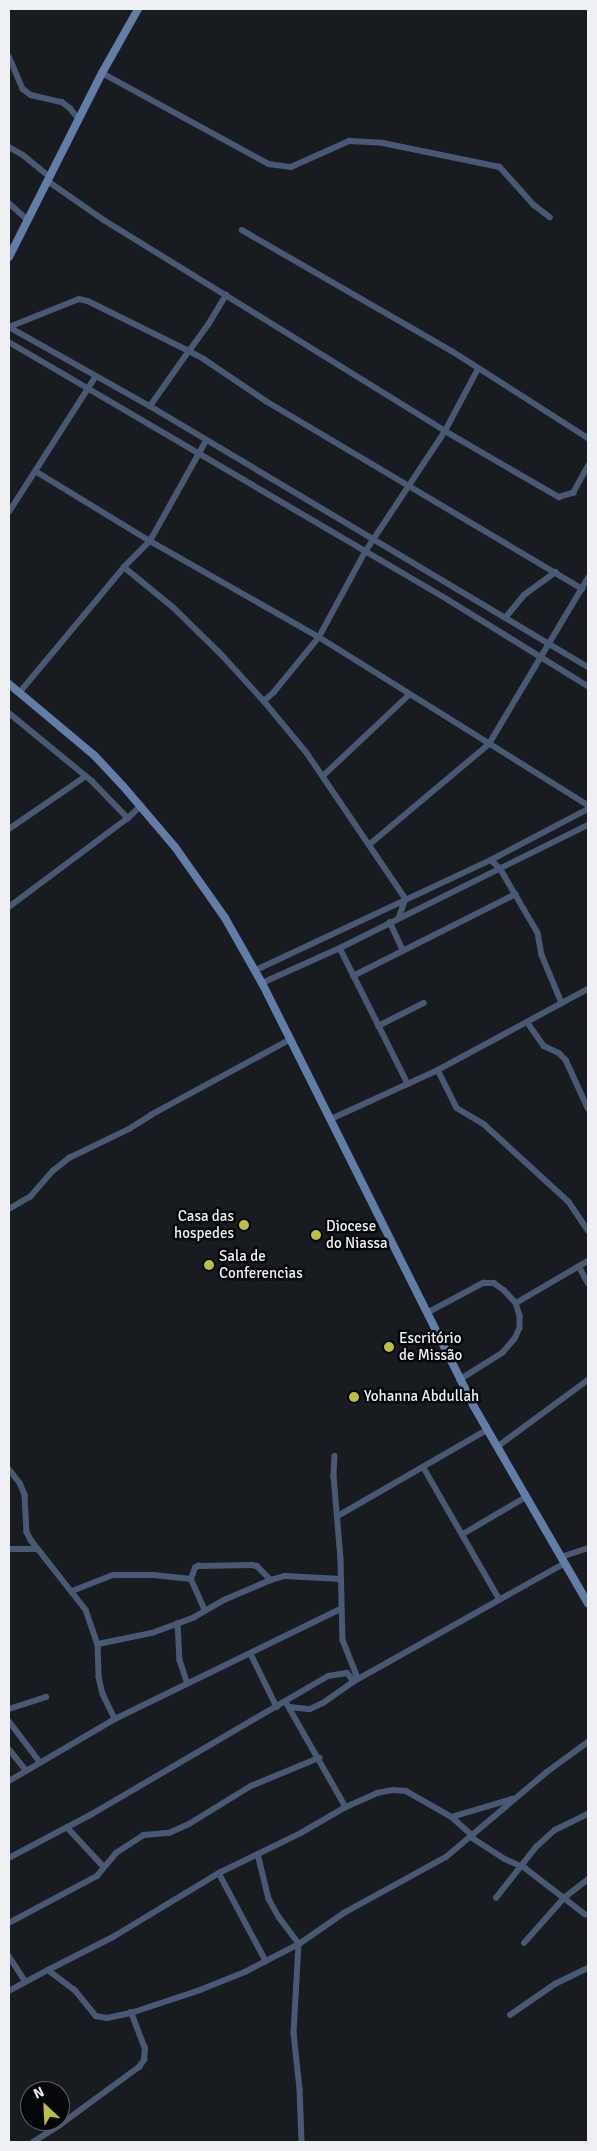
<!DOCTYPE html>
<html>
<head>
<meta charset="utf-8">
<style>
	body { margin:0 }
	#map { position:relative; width:597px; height:2151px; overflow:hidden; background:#181b20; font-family:Signika,sans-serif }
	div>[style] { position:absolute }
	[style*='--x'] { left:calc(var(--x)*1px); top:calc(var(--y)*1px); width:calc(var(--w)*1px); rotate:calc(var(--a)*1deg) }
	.street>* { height:5.5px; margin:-2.75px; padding:0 2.75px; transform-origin:2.75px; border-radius:2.75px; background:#495974 }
	.secondary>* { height:8px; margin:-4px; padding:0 4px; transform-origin:4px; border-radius:4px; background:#627da8 }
	.dots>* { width:14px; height:14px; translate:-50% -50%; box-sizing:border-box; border:2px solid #050608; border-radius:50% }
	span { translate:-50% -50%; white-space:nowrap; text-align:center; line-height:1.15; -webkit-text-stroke:5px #050608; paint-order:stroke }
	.poi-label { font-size:15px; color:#eef0f4 }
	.right { translate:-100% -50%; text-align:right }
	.left { translate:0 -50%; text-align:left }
	.frame { position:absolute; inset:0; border:10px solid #eef0f4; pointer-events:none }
	.north { position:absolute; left:20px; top:2081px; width:50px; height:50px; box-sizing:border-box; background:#050608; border:1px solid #626466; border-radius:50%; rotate:335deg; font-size:14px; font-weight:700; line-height:20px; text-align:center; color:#eef0f4 }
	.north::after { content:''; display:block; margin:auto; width:18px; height:22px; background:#bebf42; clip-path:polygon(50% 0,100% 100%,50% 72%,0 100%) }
</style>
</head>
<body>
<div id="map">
	<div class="street">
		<i style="--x:9;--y:56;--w:36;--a:67"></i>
		<i style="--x:23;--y:89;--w:10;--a:37"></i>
		<i style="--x:31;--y:95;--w:32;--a:13"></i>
		<i style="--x:62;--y:102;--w:10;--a:37"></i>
		<i style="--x:70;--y:108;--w:14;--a:51"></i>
		<i style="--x:102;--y:73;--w:190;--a:28.6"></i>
		<i style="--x:269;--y:164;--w:22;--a:8"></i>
		<i style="--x:291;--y:167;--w:64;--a:-24.1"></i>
		<i style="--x:349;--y:141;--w:34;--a:3"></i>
		<i style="--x:383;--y:143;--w:119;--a:11.6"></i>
		<i style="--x:500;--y:167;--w:51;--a:48.2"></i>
		<i style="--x:534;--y:205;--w:20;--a:37"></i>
		<i style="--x:9;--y:147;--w:16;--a:30"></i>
		<i style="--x:23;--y:155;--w:35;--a:39"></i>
		<i style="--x:48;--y:181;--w:68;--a:34.9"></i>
		<i style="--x:104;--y:220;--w:401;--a:31.7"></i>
		<i style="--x:445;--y:431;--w:132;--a:30.1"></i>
		<i style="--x:559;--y:497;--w:15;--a:-16"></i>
		<i style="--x:573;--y:493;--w:31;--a:-61"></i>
		<i style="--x:9;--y:203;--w:25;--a:42"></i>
		<i style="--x:242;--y:230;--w:242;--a:30"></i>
		<i style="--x:452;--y:351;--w:161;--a:32.6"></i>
		<i style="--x:9;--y:327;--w:162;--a:29.3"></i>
		<i style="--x:150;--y:406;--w:510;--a:30.79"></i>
		<i style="--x:9;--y:327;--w:75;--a:-21.8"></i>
		<i style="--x:79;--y:299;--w:9;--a:13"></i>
		<i style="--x:88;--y:301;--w:113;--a:26.3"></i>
		<i style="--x:189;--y:351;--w:32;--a:-54"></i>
		<i style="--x:208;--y:325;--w:35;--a:-59"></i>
		<i style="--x:9;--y:342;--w:508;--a:30.4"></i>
		<i style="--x:447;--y:599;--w:166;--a:31.7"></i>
		<i style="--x:150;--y:406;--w:67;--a:-54.7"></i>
		<i style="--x:189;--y:351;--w:17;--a:28"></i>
		<i style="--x:204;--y:359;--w:75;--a:34.1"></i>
		<i style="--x:266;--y:401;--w:368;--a:30.7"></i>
		<i style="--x:37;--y:472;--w:132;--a:31.4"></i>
		<i style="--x:150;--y:541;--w:194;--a:29.6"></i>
		<i style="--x:319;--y:637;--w:317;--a:32"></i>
		<i style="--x:9;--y:512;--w:161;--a:-57.4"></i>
		<i style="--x:124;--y:567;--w:63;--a:39.2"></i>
		<i style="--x:173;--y:607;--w:70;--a:44.4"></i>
		<i style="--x:223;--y:656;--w:61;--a:47.7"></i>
		<i style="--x:264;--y:701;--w:67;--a:50.4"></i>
		<i style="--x:307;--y:753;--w:176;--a:55.9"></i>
		<i style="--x:406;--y:899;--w:20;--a:110"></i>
		<i style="--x:505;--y:618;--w:30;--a:-50"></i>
		<i style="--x:524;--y:595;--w:39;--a:-36"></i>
		<i style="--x:20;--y:692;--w:163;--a:-50.2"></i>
		<i style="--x:124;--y:567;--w:37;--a:-45"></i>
		<i style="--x:150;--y:541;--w:115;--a:-60.8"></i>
		<i style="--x:264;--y:701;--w:13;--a:-42"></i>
		<i style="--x:274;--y:692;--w:71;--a:-50.7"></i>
		<i style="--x:319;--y:637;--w:97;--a:-61.6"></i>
		<i style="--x:365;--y:552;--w:145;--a:-56.5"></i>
		<i style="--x:445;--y:431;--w:70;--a:-62"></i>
		<i style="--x:9;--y:713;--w:107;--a:39.3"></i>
		<i style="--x:92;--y:781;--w:52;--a:45.8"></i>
		<i style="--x:323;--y:776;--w:118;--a:-43.3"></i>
		<i style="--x:9;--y:829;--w:93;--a:-34.5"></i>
		<i style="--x:370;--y:844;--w:155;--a:-40"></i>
		<i style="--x:489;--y:744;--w:193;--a:-59.2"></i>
		<i style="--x:491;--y:860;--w:12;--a:42"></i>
		<i style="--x:500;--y:868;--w:75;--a:59.7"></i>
		<i style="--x:538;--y:933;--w:22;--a:80"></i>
		<i style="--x:542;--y:955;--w:52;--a:67.4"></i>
		<i style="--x:9;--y:907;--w:149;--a:-36.8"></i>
		<i style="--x:128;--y:818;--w:18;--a:-43"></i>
		<i style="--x:390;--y:922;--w:31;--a:65"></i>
		<i style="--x:340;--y:948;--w:152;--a:63.4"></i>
		<i style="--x:256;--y:970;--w:259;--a:-25.1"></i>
		<i style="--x:491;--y:860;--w:110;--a:-27.7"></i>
		<i style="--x:353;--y:976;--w:182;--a:-26.7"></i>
		<i style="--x:262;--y:983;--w:85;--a:-24.2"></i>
		<i style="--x:340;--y:948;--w:277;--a:-26.4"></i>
		<i style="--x:528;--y:1023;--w:28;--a:55"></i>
		<i style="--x:544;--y:1046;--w:17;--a:25"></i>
		<i style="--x:559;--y:1053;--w:10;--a:45"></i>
		<i style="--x:566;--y:1060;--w:53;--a:65.4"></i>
		<i style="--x:378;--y:1026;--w:51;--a:-26.6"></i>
		<i style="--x:438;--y:1070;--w:42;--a:63.4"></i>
		<i style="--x:457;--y:1108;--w:31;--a:31"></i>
		<i style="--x:484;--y:1124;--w:115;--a:42.5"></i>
		<i style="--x:569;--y:1202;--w:34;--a:56"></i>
		<i style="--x:331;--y:1119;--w:118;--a:-24.6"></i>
		<i style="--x:438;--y:1070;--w:170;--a:-28.4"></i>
		<i style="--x:9;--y:1209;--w:24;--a:-30"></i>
		<i style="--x:30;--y:1197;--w:35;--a:-49"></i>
		<i style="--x:53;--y:1171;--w:21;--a:-39"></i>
		<i style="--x:69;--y:1158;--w:67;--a:-25.8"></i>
		<i style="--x:129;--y:1129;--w:26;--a:-32"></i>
		<i style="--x:151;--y:1115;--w:159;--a:-28.5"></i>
		<i style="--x:579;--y:1266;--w:19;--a:62"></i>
		<i style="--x:516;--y:1303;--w:83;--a:-30.3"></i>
		<i style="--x:427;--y:1313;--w:64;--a:-28.2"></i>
		<i style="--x:483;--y:1283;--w:11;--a:0"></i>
		<i style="--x:494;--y:1283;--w:12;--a:35"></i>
		<i style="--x:504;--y:1290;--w:18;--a:47"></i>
		<i style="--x:516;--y:1303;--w:14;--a:73"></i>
		<i style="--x:520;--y:1316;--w:12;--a:90"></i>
		<i style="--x:520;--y:1328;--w:12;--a:114"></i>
		<i style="--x:515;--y:1339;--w:18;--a:131"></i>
		<i style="--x:503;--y:1353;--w:51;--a:147.9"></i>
		<i style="--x:497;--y:1447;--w:113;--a:-36.4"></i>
		<i style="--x:335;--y:1456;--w:20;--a:93"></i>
		<i style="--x:334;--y:1476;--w:84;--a:85.2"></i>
		<i style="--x:341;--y:1560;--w:80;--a:88.6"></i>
		<i style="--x:343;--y:1640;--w:41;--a:68.5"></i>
		<i style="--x:424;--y:1468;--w:152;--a:60.1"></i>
		<i style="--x:9;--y:1469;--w:18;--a:52"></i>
		<i style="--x:20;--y:1483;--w:13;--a:67"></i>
		<i style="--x:25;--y:1495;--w:37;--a:87"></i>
		<i style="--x:27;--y:1532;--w:9;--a:63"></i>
		<i style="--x:31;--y:1540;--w:89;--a:51.8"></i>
		<i style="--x:86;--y:1610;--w:36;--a:71"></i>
		<i style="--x:98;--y:1644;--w:33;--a:88"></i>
		<i style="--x:99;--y:1677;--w:17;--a:77"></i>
		<i style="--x:103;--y:1694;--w:28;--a:64"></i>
		<i style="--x:338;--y:1516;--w:172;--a:-30"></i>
		<i style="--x:463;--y:1534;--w:73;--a:-30.4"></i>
		<i style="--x:9;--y:1549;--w:28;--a:0"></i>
		<i style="--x:561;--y:1557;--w:28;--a:-18"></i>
		<i style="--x:72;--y:1591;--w:44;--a:-21.3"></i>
		<i style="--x:113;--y:1575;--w:41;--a:0"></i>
		<i style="--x:154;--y:1575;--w:37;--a:6"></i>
		<i style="--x:205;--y:1611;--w:35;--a:-114"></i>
		<i style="--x:191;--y:1579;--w:12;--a:-70"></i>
		<i style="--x:195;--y:1568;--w:4;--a:-34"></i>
		<i style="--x:198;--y:1566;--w:54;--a:-1.1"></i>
		<i style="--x:252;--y:1565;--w:5;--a:11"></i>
		<i style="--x:257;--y:1566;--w:20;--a:45"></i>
		<i style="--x:178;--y:1623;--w:37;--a:87"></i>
		<i style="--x:180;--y:1660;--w:23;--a:72"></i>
		<i style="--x:98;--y:1644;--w:55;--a:-11.5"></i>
		<i style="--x:152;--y:1633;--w:44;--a:-20.1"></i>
		<i style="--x:193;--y:1618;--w:36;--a:-30"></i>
		<i style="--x:224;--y:1600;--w:51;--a:-23.1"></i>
		<i style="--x:271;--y:1580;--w:15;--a:-16"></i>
		<i style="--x:285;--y:1576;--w:56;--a:3.1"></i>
		<i style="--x:251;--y:1654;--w:59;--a:63.9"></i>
		<i style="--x:286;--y:1702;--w:121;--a:60.3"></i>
		<i style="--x:290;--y:1707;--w:20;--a:6"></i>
		<i style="--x:310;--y:1709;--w:14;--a:-25"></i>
		<i style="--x:323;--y:1703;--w:37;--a:-35"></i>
		<i style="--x:9;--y:1709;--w:39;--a:-18"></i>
		<i style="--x:9;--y:1721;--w:51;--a:52.9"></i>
		<i style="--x:9;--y:1749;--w:27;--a:51"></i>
		<i style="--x:9;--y:1781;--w:123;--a:-30.3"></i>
		<i style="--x:115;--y:1719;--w:251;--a:-26"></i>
		<i style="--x:452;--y:1817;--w:63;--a:-16.7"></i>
		<i style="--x:67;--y:1827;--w:54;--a:47.2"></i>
		<i style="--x:471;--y:1837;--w:40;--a:32.9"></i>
		<i style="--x:505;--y:1859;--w:22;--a:24"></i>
		<i style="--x:525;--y:1868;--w:76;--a:37.5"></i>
		<i style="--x:258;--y:1854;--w:46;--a:76.3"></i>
		<i style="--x:269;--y:1899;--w:21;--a:61"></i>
		<i style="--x:279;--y:1917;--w:34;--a:53"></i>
		<i style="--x:299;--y:1944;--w:89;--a:93.2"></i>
		<i style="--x:294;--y:2033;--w:56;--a:83.9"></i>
		<i style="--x:300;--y:2089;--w:53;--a:87.8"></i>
		<i style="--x:9;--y:1858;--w:94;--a:-27.9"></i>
		<i style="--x:92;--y:1814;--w:273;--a:-30.3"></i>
		<i style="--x:328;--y:1676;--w:19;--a:-9"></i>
		<i style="--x:347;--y:1673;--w:6;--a:45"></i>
		<i style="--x:351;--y:1677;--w:5;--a:68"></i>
		<i style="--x:353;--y:1682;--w:243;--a:-29.3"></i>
		<i style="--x:219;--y:1873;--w:100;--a:61.9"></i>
		<i style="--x:496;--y:1898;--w:65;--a:-51.9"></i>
		<i style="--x:536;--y:1847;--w:25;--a:-42"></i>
		<i style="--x:555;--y:1830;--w:37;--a:-26"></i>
		<i style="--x:9;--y:1923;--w:100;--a:-28.1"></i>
		<i style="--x:97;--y:1876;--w:30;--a:-50"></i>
		<i style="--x:116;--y:1853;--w:33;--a:-33"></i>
		<i style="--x:144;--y:1835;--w:25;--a:-5"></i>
		<i style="--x:169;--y:1833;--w:22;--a:-24"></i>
		<i style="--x:189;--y:1824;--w:73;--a:-31.5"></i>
		<i style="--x:251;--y:1786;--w:74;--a:-22.4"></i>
		<i style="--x:524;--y:1943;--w:60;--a:-48.4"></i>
		<i style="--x:564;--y:1898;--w:31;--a:-38"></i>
		<i style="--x:9;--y:1956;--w:30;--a:57"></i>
		<i style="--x:48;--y:1970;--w:73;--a:-26.9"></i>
		<i style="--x:113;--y:1937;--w:124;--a:-31.1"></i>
		<i style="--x:219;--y:1873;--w:91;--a:-26"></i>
		<i style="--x:301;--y:1833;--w:52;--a:-30"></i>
		<i style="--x:346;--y:1807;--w:34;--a:-24"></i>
		<i style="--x:377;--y:1793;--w:16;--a:-11"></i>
		<i style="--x:393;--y:1790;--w:13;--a:4"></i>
		<i style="--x:406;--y:1791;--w:53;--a:29.5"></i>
		<i style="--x:452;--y:1817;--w:28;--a:42"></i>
		<i style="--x:9;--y:1991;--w:44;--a:-28.3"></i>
		<i style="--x:48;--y:1970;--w:34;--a:37"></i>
		<i style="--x:75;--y:1990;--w:33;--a:51"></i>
		<i style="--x:96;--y:2016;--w:11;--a:10"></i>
		<i style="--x:107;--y:2018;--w:25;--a:-12"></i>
		<i style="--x:131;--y:2013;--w:73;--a:-18.4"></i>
		<i style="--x:200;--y:1990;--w:48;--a:-21.8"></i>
		<i style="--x:245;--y:1972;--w:61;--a:-27.4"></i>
		<i style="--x:299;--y:1944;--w:55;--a:-34.6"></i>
		<i style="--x:344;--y:1913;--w:116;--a:-28.8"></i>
		<i style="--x:446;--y:1857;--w:132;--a:-40.1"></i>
		<i style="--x:547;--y:1772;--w:51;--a:-36.2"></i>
		<i style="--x:510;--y:2015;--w:55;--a:-34.6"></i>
		<i style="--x:555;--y:1984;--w:37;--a:-26"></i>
		<i style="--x:33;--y:2142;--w:32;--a:-32"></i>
		<i style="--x:60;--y:2125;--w:98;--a:-36.3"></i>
		<i style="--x:139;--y:2067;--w:9;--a:-54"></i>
		<i style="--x:144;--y:2060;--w:11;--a:-85"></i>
		<i style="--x:145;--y:2049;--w:39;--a:-111"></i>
	</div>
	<div class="secondary">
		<i style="--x:9;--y:257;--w:206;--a:-63.2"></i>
		<i style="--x:102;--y:73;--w:73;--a:-60.6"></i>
		<i style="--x:9;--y:684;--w:111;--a:39.9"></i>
		<i style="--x:94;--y:755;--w:42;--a:46.9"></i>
		<i style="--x:123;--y:786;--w:80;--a:49.6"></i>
		<i style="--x:175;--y:847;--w:87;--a:54.8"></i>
		<i style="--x:225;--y:918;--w:75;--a:60.4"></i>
		<i style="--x:262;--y:983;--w:472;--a:63.4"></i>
		<i style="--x:473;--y:1405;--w:229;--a:59.9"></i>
	</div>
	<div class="dots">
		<i style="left:244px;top:1225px;background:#bebf42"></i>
		<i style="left:316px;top:1235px;background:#bebf42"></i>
		<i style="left:209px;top:1265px;background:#bebf42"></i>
		<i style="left:389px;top:1347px;background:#bebf42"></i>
		<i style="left:354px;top:1397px;background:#bebf42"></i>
	</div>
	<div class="poi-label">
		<span class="right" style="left:234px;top:1225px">Casa das<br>hospedes</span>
		<span class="left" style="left:326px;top:1235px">Diocese<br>do Niassa</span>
		<span class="left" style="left:219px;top:1265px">Sala de<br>Conferencias</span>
		<span class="left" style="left:399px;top:1347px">Escritório<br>de Missão</span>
		<span class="left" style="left:364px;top:1397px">Yohanna Abdullah</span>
	</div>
	<div class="frame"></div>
	<div class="north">N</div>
</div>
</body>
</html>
